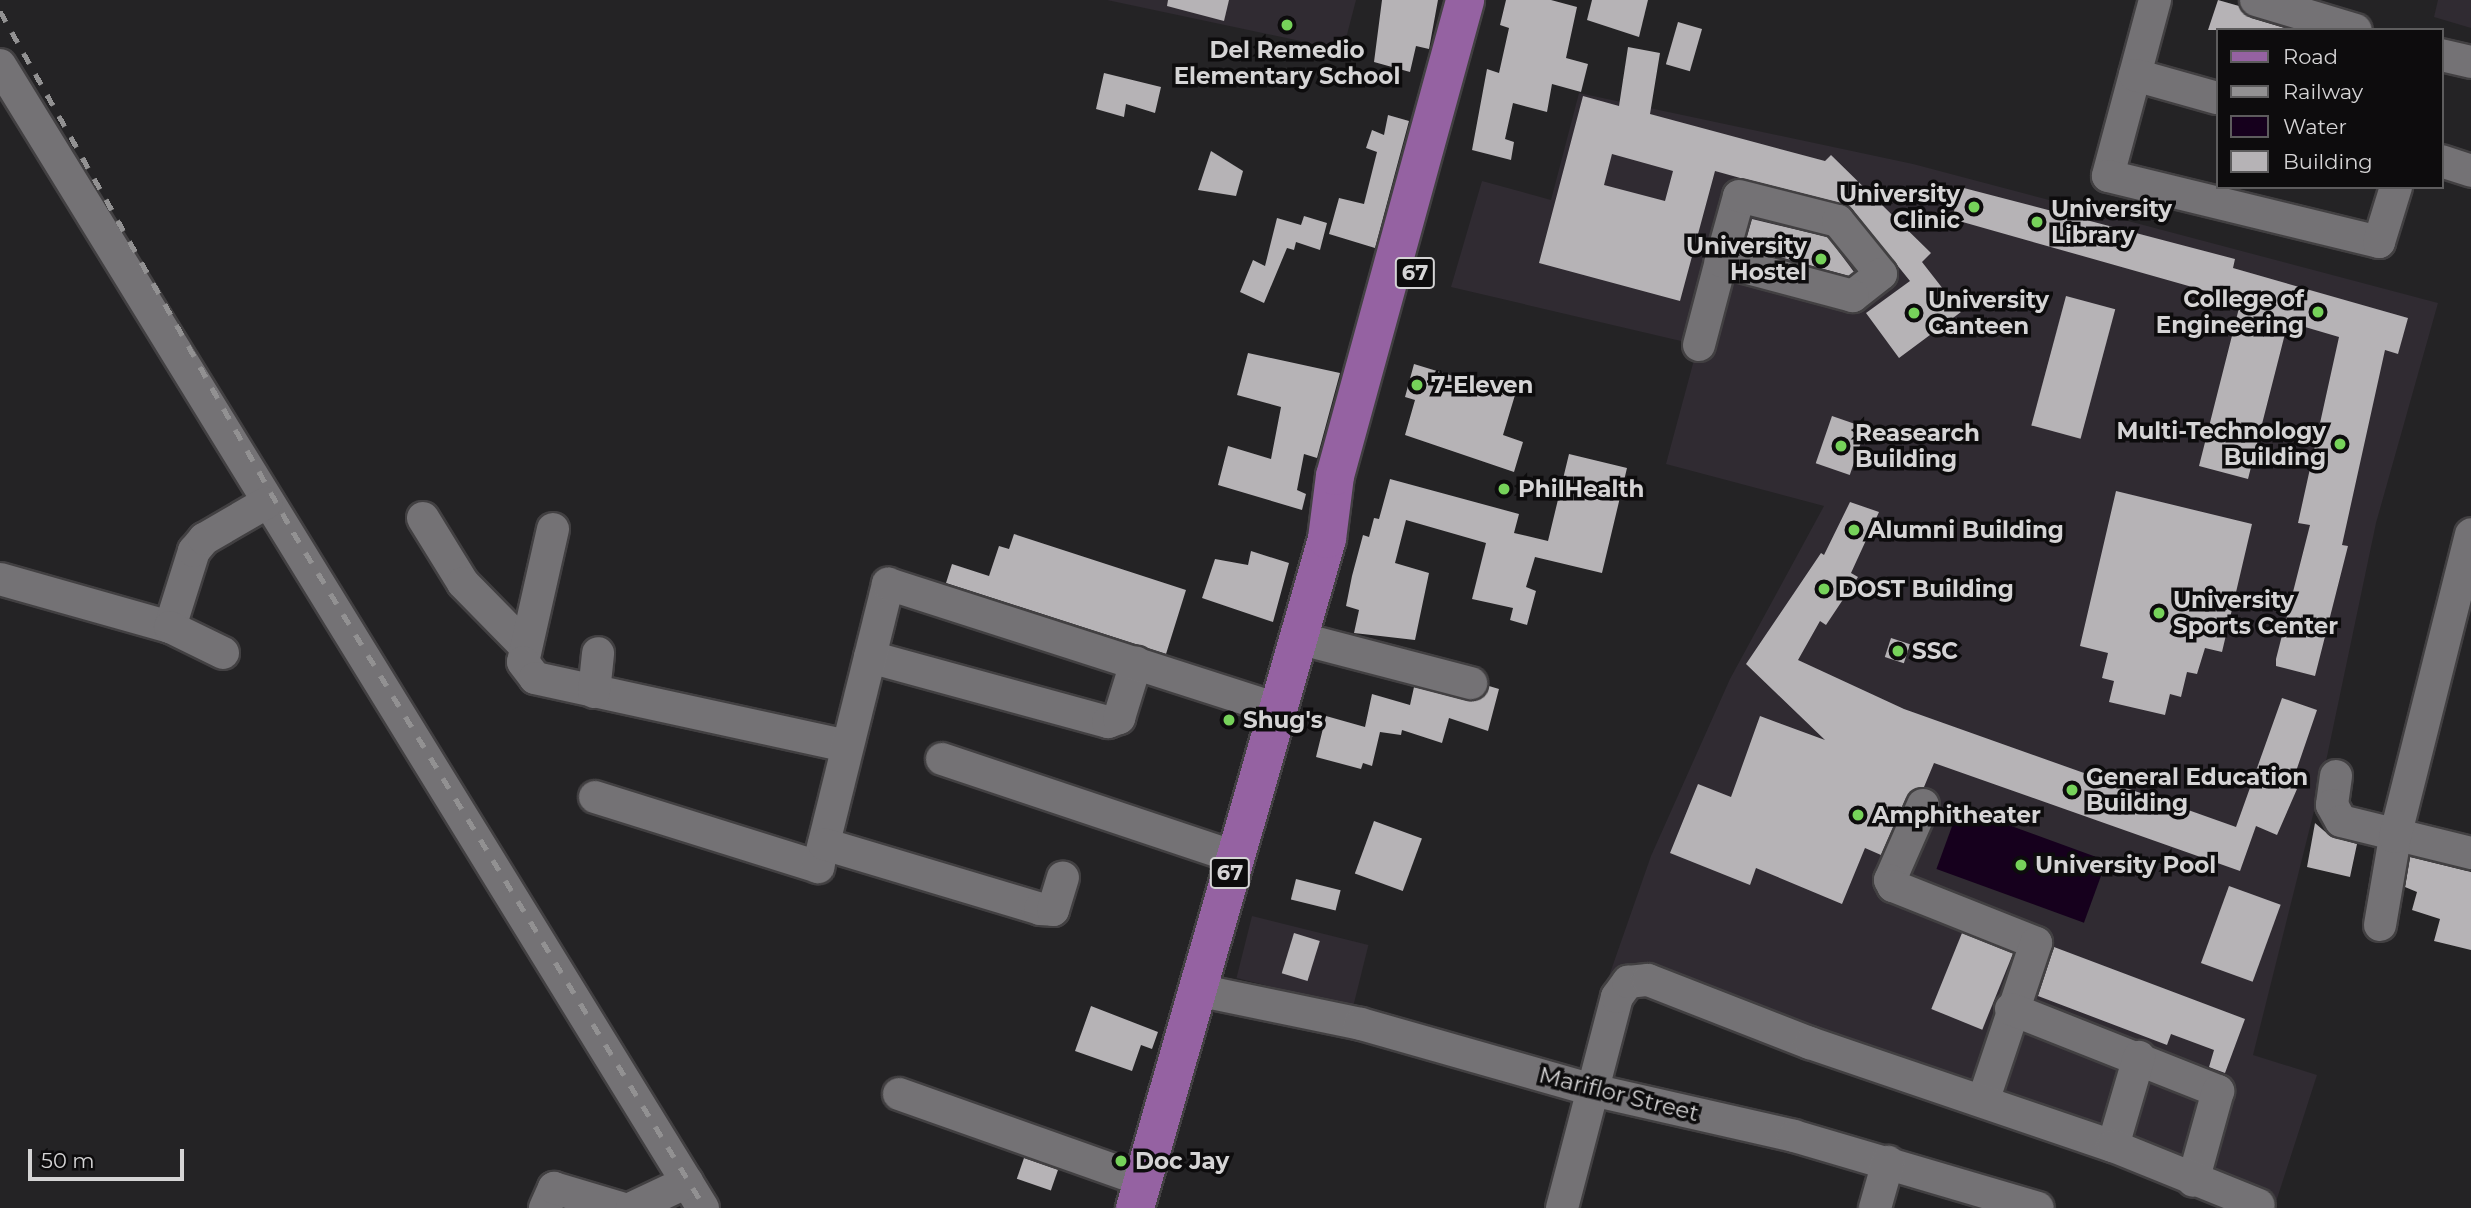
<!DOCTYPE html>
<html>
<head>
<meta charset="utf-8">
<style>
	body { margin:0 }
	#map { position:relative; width:2471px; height:1208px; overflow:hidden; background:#242325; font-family:Montserrat,sans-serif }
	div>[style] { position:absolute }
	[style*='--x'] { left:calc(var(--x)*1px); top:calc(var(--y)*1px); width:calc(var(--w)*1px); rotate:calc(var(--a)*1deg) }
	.built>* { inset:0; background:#302b32; transform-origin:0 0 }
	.water>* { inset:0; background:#16001d; transform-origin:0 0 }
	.building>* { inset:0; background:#b6b3b6; transform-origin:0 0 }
	.roads { filter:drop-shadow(2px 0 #424042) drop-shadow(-2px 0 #424042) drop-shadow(0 2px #424042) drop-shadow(0 -2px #424042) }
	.minor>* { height:32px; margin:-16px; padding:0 16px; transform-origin:16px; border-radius:16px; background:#747275 }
	.major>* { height:38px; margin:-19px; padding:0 19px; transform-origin:19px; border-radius:19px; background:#9562a2 }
	.rail>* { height:5px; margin-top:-2.5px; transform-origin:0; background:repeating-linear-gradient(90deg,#929192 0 12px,transparent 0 24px) }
	.dots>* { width:19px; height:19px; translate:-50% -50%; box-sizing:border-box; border:4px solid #0d0c0d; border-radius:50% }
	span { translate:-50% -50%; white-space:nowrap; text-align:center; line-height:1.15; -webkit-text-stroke:7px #0d0c0d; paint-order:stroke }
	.shield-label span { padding:2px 5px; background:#0d0c0d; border:2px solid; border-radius:5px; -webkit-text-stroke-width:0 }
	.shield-label { font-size:21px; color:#d5d4d5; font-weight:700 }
	.poi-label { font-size:23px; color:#d5d4d5; font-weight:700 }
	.right { translate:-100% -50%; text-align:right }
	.left { translate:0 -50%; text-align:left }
	.street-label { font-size:23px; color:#d5d4d5 }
	.legend { position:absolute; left:2216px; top:28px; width:228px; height:161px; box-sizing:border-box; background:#0d0c0d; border:2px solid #5d5c5d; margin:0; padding:9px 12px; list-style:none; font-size:21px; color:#d5d4d5 }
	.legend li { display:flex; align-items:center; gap:14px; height:35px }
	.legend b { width:35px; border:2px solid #5d5c5d }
	.scale { position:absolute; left:28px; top:1149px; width:156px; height:32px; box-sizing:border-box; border:4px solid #d5d4d5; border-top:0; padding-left:9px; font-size:21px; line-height:24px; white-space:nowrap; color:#d5d4d5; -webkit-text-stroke:5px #0d0c0d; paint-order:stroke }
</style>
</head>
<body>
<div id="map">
	<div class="built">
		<i style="clip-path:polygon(1107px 0,1356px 0,1343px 50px)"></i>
		<i style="clip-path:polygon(2438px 0,2471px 0,2471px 28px,2434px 17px)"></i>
		<i style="clip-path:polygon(1579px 93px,1913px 164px,2438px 303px,2376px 523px,2324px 771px,2253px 1055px,2317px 1075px,2274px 1208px,1608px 979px,1651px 856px,1730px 679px,1824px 506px,1666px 464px,1698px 345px,1451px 287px,1482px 181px,1551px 200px)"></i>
		<i style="left:1252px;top:916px;width:120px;height:64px;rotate:14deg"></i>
	</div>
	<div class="water">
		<i style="left:1959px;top:807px;width:157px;height:66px;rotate:20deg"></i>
	</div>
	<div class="building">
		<i style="clip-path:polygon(1168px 0,1229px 0,1224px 21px,1167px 6px)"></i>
		<i style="clip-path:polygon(1382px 0,1438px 0,1429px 49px,1416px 46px,1410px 72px,1374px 62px)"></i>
		<i style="clip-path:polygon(1506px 0,1551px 0,1577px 7px,1566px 58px,1588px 64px,1581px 92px,1552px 84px,1547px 112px,1513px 103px,1505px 139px,1514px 142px,1511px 160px,1472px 150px,1487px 69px,1499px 73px,1509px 28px,1500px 25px)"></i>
		<i style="clip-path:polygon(1592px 0,1648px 0,1639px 37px,1587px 20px)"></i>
		<i style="clip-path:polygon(2218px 0,2239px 6px,2251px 18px,2291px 30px,2208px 30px)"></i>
		<i style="left:1678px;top:22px;width:25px;height:44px;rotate:16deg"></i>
		<i style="clip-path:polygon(evenodd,1628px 47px,1660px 53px,1650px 114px,1825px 161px,1831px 155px,1931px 253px,1922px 262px,1961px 312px,1899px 358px,1866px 313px,1910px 281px,1852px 209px,1715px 171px,1680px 301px,1539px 263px,1583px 96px,1619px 106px,1628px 47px,1612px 154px,1673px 171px,1665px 201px,1604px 185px,1612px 154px)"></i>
		<i style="clip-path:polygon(1104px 73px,1161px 87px,1155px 113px,1126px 104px,1124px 117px,1096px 109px)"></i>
		<i style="clip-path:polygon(1388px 115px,1409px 121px,1375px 248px,1329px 234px,1339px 198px,1364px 204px,1377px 152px,1366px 148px,1372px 130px,1384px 135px)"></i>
		<i style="clip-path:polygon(1211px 151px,1243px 171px,1236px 196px,1198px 190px)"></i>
		<i style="clip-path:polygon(1960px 187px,2235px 259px,2233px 268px,2408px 318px,2398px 354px,2385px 350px,2342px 545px,2348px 546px,2315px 676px,2276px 666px,2276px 659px,2310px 525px,2298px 523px,2339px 337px,2288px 322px,2248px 479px,2199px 466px,2239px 308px,2229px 305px,2231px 298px,1952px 219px)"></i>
		<i style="clip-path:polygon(1304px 216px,1327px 223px,1320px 250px,1296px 242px,1294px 250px,1287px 248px,1264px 303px,1240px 292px,1253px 260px,1265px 266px,1277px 218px,1301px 225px)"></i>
		<i style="clip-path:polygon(1752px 219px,1828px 237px,1854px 272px,1849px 276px,1744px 247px)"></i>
		<i style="left:2066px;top:296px;width:51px;height:134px;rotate:15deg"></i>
		<i style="clip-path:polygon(1248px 353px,1340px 373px,1317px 458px,1304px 454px,1297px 490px,1306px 494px,1302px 510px,1218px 485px,1228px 446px,1271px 459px,1281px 407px,1237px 395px)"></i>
		<i style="clip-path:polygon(1414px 364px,1515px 395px,1503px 435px,1523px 442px,1514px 472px,1405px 435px,1415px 400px,1405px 397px)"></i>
		<i style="left:1832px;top:416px;width:36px;height:50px;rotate:19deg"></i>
		<i style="clip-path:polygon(1569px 454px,1627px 468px,1602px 573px,1535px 557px,1526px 587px,1536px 591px,1527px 625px,1510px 620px,1513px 608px,1472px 599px,1486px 543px,1406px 520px,1395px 563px,1429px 573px,1415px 640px,1354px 633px,1359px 610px,1346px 606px,1352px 576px,1363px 535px,1369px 537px,1374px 518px,1379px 519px,1390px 479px,1519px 514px,1514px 533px,1548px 541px)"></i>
		<i style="clip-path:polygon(2116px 491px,2252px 524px,2222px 652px,2205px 648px,2197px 674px,2187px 672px,2181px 697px,2170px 694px,2165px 715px,2109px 702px,2114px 681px,2102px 678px,2108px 653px,2080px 646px)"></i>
		<i style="clip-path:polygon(1850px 502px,1879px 512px,1851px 573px,1858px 577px,1826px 625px,1820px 621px,1798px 660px,1904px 709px,2236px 827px,2282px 698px,2317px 710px,2291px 786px,2297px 789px,2277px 835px,2256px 826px,2240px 871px,1934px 763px,1924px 787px,1906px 798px,1881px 855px,1865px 848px,1842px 904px,1756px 868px,1750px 885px,1670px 853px,1698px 784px,1731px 797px,1760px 716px,1825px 740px,1746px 664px,1821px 553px,1824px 555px)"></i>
		<i style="clip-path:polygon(1014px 534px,1186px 590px,1166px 654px,946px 583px,952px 564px,989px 576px,999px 546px,1009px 549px)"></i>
		<i style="clip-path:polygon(1251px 551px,1289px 563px,1273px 622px,1202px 598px,1215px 559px,1248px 565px)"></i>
		<i style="left:1891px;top:638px;width:20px;height:20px;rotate:18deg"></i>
		<i style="clip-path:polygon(1489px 686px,1499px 689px,1488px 731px,1449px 718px,1442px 743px,1402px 730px,1401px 735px,1380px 732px,1372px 766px,1363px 763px,1361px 769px,1316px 757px,1326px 716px,1365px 727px,1372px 694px,1410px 705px,1414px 687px,1475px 701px)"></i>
		<i style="left:1374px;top:821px;width:51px;height:56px;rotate:20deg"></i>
		<i style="clip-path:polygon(2315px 823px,2330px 836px,2357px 844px,2350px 877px,2307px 867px)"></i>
		<i style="clip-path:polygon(2410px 857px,2471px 872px,2471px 950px,2434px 941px,2440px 919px,2412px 910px,2417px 892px,2405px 887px)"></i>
		<i style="left:1296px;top:879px;width:46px;height:21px;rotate:14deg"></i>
		<i style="left:2229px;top:886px;width:55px;height:82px;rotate:20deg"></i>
		<i style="left:1294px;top:933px;width:27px;height:42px;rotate:17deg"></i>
		<i style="left:1962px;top:933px;width:55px;height:82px;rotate:22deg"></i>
		<i style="clip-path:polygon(2054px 947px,2245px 1019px,2225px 1073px,2209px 1067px,2214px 1050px,2171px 1034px,2167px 1045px,2038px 996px)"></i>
		<i style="clip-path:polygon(1091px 1006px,1158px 1032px,1152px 1049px,1141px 1045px,1132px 1071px,1075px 1051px)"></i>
		<i style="left:1024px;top:1158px;width:36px;height:22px;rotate:19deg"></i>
	</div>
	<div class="roads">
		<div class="minor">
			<i style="--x:2155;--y:0;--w:182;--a:105"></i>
			<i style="--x:2108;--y:176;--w:279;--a:13.7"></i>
			<i style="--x:2379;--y:242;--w:58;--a:-72.8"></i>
			<i style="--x:2256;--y:0;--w:104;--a:16.7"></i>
			<i style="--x:2441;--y:55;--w:31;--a:13"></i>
			<i style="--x:0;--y:65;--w:1342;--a:58.41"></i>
			<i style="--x:2135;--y:75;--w:85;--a:15.7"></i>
			<i style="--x:2441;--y:161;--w:32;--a:18"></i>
			<i style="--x:1699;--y:345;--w:87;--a:-75.3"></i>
			<i style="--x:1721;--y:261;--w:67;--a:-74.5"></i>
			<i style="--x:1739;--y:196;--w:102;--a:14.2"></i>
			<i style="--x:1838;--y:221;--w:68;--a:50.9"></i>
			<i style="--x:1881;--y:274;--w:36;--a:142"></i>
			<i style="--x:1853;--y:296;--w:137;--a:-165.1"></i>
			<i style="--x:423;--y:518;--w:76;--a:58.4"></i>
			<i style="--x:463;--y:583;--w:88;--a:45.5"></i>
			<i style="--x:553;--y:529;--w:136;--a:102.7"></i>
			<i style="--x:523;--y:662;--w:20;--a:53"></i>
			<i style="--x:535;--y:678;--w:318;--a:12.3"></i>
			<i style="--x:0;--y:579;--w:177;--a:15.8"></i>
			<i style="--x:170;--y:627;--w:80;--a:-72.5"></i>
			<i style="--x:194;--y:551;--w:16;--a:-50"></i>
			<i style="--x:204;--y:539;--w:72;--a:-30.1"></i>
			<i style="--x:170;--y:627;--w:59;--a:26.1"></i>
			<i style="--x:1298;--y:638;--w:179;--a:14.6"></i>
			<i style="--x:870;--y:657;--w:247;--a:15.3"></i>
			<i style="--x:1108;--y:722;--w:12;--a:-20"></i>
			<i style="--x:1119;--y:718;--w:58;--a:-72.8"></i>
			<i style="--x:594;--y:692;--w:39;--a:-84"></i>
			<i style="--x:942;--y:759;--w:309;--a:18.5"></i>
			<i style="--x:2336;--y:776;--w:29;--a:98"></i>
			<i style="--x:2332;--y:805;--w:18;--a:61"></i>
			<i style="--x:2341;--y:821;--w:134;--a:13.8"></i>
			<i style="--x:595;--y:797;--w:234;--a:17.4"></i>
			<i style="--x:818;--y:867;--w:292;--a:-76.1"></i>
			<i style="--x:888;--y:584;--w:410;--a:17.8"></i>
			<i style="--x:1923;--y:805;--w:82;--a:113.7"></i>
			<i style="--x:1890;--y:880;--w:7;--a:63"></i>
			<i style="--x:1893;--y:886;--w:154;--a:21.7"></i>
			<i style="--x:2036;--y:943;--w:167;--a:108.5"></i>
			<i style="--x:824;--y:844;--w:226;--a:16.7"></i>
			<i style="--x:1040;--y:909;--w:13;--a:4"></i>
			<i style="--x:1053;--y:910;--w:34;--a:-73"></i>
			<i style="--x:2380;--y:925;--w:89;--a:-80.3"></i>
			<i style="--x:2395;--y:837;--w:312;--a:-75.9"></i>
			<i style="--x:1197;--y:990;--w:167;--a:11.7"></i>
			<i style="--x:1361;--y:1024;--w:240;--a:15.9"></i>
			<i style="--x:1592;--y:1090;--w:207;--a:12.8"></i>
			<i style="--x:1794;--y:1136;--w:254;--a:16.4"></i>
			<i style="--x:2011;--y:1009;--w:223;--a:21.6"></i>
			<i style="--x:2218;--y:1091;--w:93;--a:105.5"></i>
			<i style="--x:899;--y:1094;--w:258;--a:19.5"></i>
			<i style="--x:2113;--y:1146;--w:93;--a:-73.7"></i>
			<i style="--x:545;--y:1208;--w:22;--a:-66"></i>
			<i style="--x:554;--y:1188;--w:70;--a:16.6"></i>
			<i style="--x:632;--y:1208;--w:61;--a:-25.3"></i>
			<i style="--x:1562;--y:1208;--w:218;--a:-75.4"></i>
			<i style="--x:1617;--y:997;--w:19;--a:-54"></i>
			<i style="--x:1628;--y:982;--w:20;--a:-6"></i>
			<i style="--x:1648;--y:980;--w:174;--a:21.3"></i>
			<i style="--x:1810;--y:1043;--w:320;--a:18.8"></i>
			<i style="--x:2113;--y:1146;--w:157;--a:22"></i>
			<i style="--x:1875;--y:1208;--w:48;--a:-74.2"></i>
		</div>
		<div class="major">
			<i style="--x:1135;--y:1208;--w:696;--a:-73.99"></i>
			<i style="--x:1327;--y:539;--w:64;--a:-82.8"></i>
			<i style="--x:1335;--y:476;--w:493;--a:-74.7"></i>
		</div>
	</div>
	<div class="rail">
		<i style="--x:0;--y:11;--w:598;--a:60.65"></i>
		<i style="--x:293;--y:532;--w:792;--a:58.64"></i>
	</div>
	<div class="dots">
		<i style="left:1287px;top:25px;background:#76d25a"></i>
		<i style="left:1974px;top:207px;background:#76d25a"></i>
		<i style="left:2037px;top:222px;background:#76d25a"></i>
		<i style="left:1821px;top:259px;background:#76d25a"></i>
		<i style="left:2318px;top:312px;background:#76d25a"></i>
		<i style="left:1914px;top:313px;background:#76d25a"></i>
		<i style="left:1417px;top:385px;background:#76d25a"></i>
		<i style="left:2340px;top:444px;background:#76d25a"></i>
		<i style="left:1841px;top:446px;background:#76d25a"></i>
		<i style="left:1504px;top:489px;background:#76d25a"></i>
		<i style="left:1854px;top:530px;background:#76d25a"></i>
		<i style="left:1824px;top:589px;background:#76d25a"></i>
		<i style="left:2159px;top:613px;background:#76d25a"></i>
		<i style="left:1898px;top:651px;background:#76d25a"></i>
		<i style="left:1229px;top:720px;background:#76d25a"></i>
		<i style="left:2072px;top:790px;background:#76d25a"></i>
		<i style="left:1858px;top:815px;background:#76d25a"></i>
		<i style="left:2021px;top:865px;background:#76d25a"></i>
		<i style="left:1121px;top:1161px;background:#76d25a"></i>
	</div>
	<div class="shield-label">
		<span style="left:1415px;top:273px">67</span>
		<span style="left:1230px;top:873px">67</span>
	</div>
	<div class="poi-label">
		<span style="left:1287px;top:63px">Del Remedio<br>Elementary School</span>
		<span class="right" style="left:1960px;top:207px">University<br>Clinic</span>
		<span class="left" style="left:2051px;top:222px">University<br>Library</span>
		<span class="right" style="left:1807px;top:259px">University<br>Hostel</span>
		<span class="right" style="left:2304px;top:312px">College of<br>Engineering</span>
		<span class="left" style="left:1928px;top:313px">University<br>Canteen</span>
		<span class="left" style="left:1431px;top:385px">7-Eleven</span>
		<span class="right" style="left:2326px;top:444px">Multi-Technology<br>Building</span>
		<span class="left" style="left:1855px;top:446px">Reasearch<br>Building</span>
		<span class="left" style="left:1518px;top:489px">PhilHealth</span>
		<span class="left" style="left:1868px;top:530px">Alumni Building</span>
		<span class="left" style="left:1838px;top:589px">DOST Building</span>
		<span class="left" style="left:2173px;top:613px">University<br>Sports Center</span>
		<span class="left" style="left:1912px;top:651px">SSC</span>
		<span class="left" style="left:1243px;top:720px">Shug's</span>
		<span class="left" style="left:2086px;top:790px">General Education<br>Building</span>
		<span class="left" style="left:1872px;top:815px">Amphitheater</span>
		<span class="left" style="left:2035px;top:865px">University Pool</span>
		<span class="left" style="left:1135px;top:1161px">Doc Jay</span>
	</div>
	<div class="street-label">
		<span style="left:1619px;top:1094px;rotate:14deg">Mariflor Street</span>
	</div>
	<ul class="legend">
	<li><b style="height:9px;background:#9562a2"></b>Road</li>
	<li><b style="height:9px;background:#929192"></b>Railway</li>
	<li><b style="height:19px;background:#16001d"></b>Water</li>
	<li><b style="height:19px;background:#b6b3b6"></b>Building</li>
	</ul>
	<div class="scale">50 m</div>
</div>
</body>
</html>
